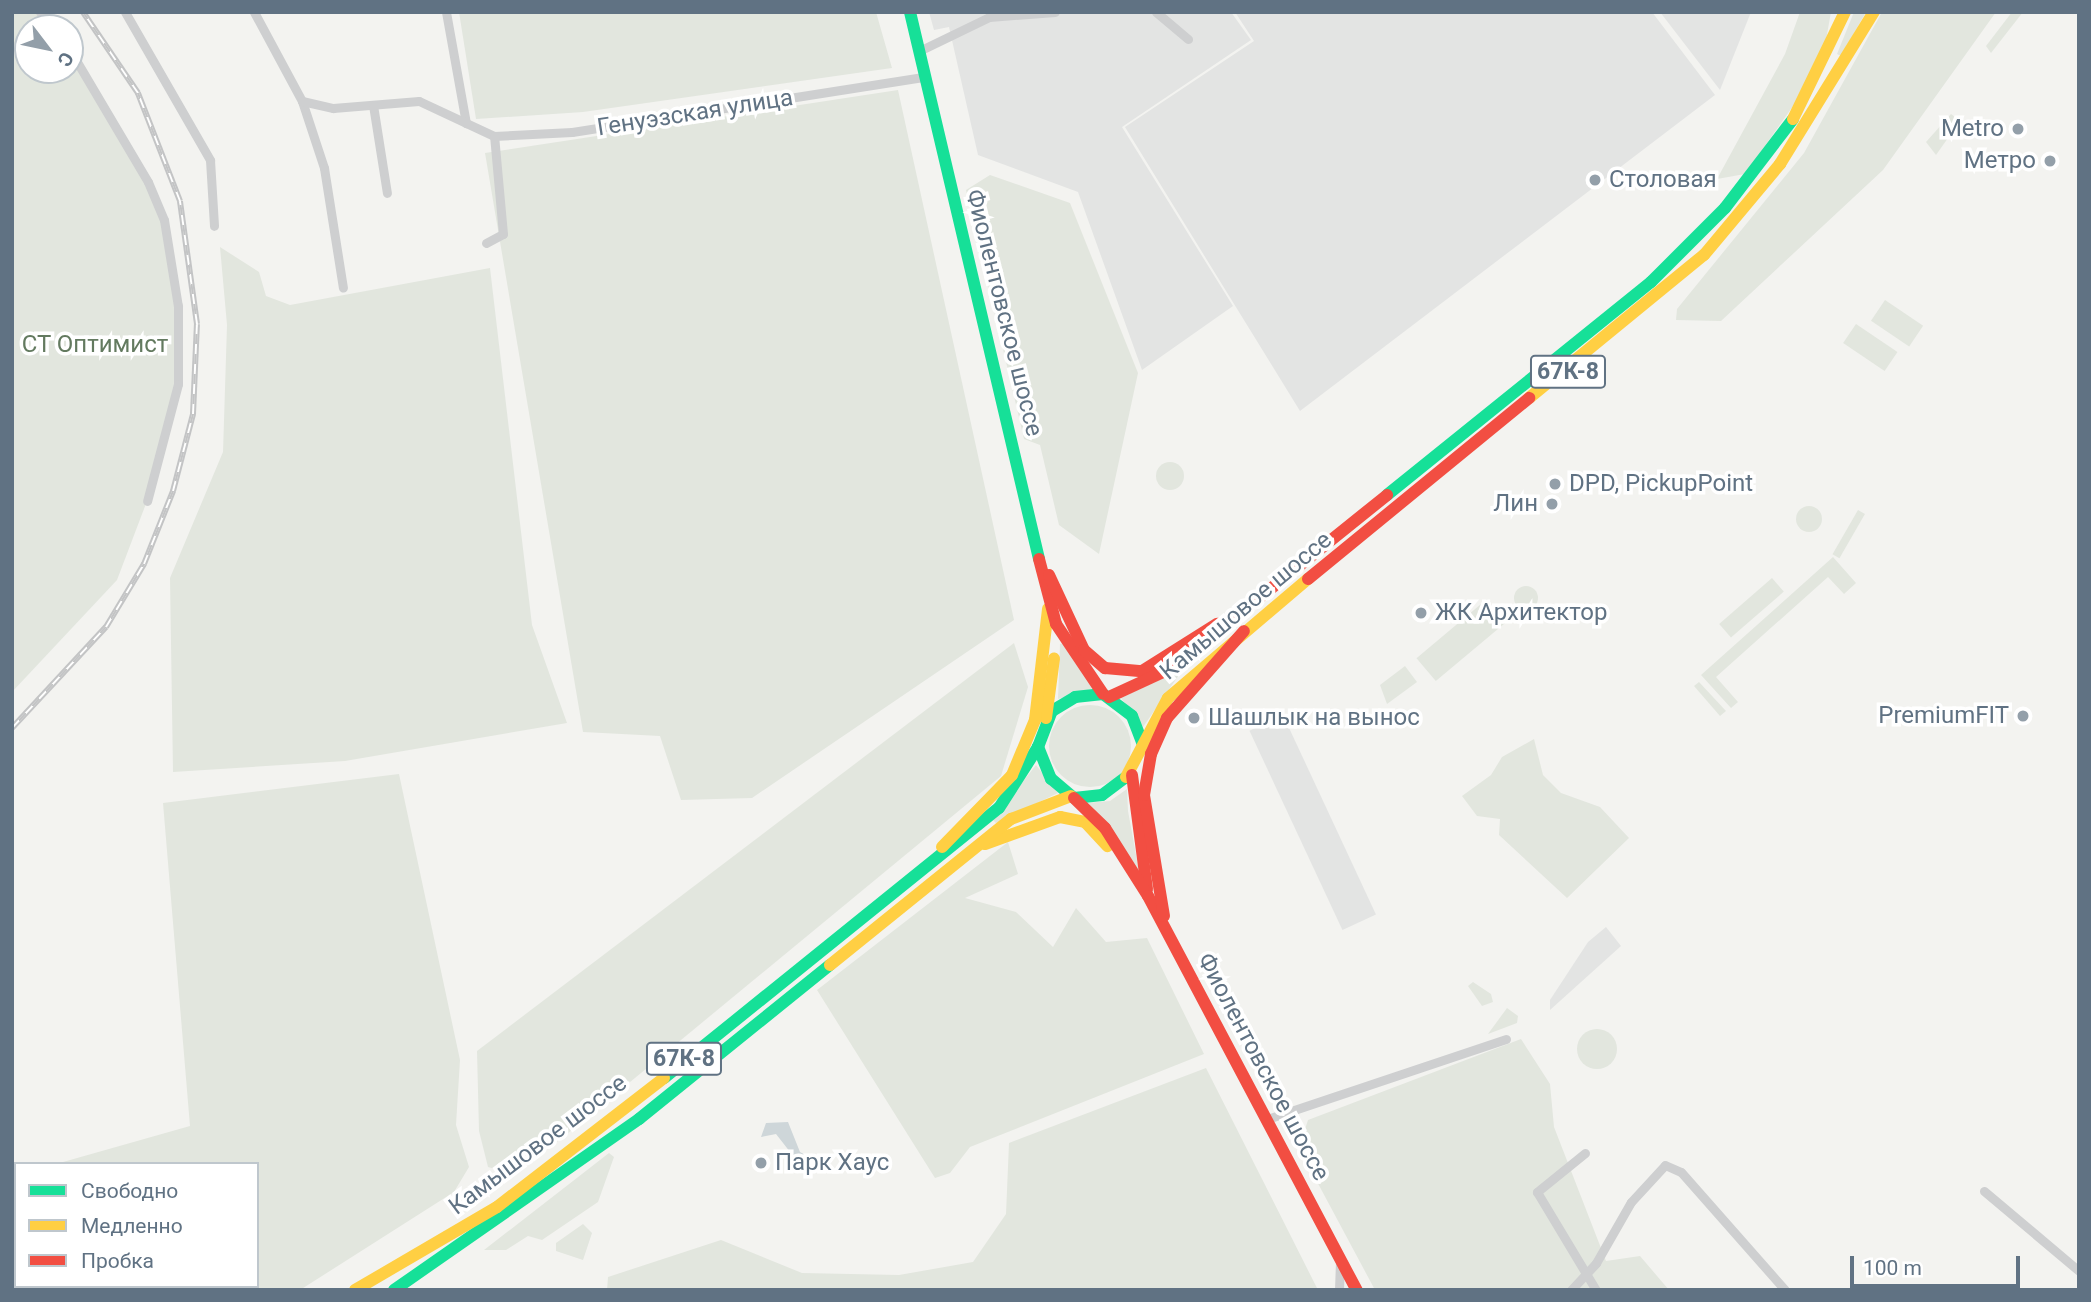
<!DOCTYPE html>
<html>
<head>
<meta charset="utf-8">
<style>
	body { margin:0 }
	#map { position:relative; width:2091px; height:1302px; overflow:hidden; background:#f3f3f0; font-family:Roboto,sans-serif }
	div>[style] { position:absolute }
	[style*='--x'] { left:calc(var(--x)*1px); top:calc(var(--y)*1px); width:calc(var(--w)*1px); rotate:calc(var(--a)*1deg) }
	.built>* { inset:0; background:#e3e4e3; transform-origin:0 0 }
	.green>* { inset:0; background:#e2e6de; transform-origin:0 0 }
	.round { border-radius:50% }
	.water>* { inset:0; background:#ced6d9 }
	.street>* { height:9px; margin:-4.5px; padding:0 4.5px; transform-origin:4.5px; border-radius:4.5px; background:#cecfd0 }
	.fast>* { height:12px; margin:-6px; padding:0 6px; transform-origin:6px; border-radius:6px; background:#16e098 }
	.slow>* { height:12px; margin:-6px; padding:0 6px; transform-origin:6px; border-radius:6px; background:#ffcf43 }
	.jam>* { height:12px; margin:-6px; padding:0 6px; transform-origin:6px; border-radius:6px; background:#f24e42 }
	.rail>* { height:6px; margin-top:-3px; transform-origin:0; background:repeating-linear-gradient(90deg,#fff 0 10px,#c3c4c5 0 20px); box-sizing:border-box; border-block:2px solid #c3c4c5 }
	.dots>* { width:19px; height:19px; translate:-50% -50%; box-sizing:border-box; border:4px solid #fff; border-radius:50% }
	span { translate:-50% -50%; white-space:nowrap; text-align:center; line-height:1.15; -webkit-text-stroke:7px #fff; paint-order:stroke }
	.shield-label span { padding:2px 5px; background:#fff; border:2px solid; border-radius:5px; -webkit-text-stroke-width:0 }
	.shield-label { font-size:23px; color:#607283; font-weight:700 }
	.street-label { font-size:24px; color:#607283 }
	.poi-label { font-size:24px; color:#607283 }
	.right { translate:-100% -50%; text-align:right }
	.left { translate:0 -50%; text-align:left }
	.park-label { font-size:24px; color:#637a5f }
	.frame { position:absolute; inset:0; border:14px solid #607283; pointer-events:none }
	.legend { position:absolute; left:14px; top:1162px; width:245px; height:126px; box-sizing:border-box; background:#fff; border:2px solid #bfc7cd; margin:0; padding:9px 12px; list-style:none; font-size:21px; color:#607283 }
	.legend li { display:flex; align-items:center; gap:14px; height:35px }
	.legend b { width:35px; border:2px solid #bfc7cd }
	.north { position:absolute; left:14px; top:14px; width:70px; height:70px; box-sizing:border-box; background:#fff; border:2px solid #bfc7cd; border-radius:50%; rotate:122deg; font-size:19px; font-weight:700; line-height:28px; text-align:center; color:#607283 }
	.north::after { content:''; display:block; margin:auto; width:24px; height:32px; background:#939fa9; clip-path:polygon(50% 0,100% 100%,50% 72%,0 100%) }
	.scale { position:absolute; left:1850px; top:1256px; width:170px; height:32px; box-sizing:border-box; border:4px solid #607283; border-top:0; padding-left:9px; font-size:21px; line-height:24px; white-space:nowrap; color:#607283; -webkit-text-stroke:5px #fff; paint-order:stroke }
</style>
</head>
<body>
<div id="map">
	<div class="built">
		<i style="clip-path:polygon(929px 12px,1231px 12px,1251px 40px,1122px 127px,1233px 306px,1142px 370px,1078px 192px,978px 155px,949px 27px,934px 30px)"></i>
		<i style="clip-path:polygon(1235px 12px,1652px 12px,1715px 95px,1300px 411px,1125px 127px,1254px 41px)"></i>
		<i style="clip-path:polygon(1660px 12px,1751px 12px,1720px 90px)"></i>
		<i style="left:1283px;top:715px;width:220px;height:37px;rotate:65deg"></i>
		<i style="clip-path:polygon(1606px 927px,1621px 946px,1550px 1010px,1550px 1000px,1588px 942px)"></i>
	</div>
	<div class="green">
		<i style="clip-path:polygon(12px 12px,38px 12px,54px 28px,28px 28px,28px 70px,70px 70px,70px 54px,137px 163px,164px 220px,178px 306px,178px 384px,147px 501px,117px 580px,12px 692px)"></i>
		<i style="clip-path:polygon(459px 12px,876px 12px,892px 68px,583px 112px,476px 119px)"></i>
		<i style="clip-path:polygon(1800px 12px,1831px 12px,1826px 40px,1798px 99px,1745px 174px,1717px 179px,1785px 54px)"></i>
		<i style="clip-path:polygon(1854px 12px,1866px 12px,1841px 56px,1837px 54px)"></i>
		<i style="clip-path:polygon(1882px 12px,1996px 12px,1883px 170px,1721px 321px,1676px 320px,1677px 309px,1804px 153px)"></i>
		<i style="clip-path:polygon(2012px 12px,2023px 12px,1991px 53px,1986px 46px)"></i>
		<i style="clip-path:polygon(898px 90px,1014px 620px,752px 798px,681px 800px,660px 736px,583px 732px,485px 153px)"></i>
		<i style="clip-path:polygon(1951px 114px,1960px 121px,1936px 155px,1926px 142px)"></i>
		<i style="clip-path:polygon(990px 175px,1070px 203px,1138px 373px,1099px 554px,1059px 525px,1040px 445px,1024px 439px,966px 190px)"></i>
		<i style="clip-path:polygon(220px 247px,259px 272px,266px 296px,290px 305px,490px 268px,532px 625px,567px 723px,345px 761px,173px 772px,170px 578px,223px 452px,227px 325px)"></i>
		<i style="left:1885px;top:300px;width:46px;height:25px;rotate:34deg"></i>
		<i style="left:1856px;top:324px;width:50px;height:23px;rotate:34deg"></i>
		<i class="round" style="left:1156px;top:462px;width:28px;height:28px"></i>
		<i class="round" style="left:1796px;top:506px;width:26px;height:26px"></i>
		<i style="left:1858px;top:510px;width:8px;height:51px;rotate:30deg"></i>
		<i style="clip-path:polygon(1833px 557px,1856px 583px,1844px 594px,1828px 577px,1716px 677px,1738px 702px,1731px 708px,1701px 675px)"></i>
		<i style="left:1772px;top:578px;width:18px;height:70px;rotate:49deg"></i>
		<i class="round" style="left:1514px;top:586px;width:24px;height:24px"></i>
		<i style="left:1487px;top:599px;width:30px;height:92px;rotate:50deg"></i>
		<i style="clip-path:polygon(1014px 643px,1028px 687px,1001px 776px,561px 1139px,509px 1173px,488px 1167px,479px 1131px,477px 1051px)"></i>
		<i style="clip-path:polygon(1064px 643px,1094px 688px,1058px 699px,1060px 644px)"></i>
		<i style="clip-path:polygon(1405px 666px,1417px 682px,1387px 704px,1380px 685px)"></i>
		<i style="clip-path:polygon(1176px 672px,1179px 675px,1143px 727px,1121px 698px)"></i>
		<i style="clip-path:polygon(1699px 682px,1726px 711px,1720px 716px,1694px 686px)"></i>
		<i class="round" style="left:1049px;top:705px;width:82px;height:82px"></i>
		<i style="clip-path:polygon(1534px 739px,1543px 775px,1561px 793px,1600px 807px,1629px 838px,1567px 898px,1499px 835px,1500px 819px,1477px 816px,1462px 796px,1491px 775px,1502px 757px)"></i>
		<i style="clip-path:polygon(1036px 765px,1058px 793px,996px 823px,993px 820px)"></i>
		<i style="clip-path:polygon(399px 774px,460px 1060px,456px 1125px,469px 1167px,454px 1192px,300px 1290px,12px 1290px,12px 1273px,16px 1286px,257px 1286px,257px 1164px,56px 1164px,190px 1126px,163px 803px)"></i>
		<i style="clip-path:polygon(1127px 789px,1128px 811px,1139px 871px,1085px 803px,1110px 801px)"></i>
		<i style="clip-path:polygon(1008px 842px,1018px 874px,965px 898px,1016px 912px,1053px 947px,1076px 908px,1106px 942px,1147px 938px,1204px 1054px,970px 1147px,950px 1173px,935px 1178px,817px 990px)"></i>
		<i style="clip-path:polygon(1473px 982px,1491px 994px,1493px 1002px,1482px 1006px,1468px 986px)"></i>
		<i style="clip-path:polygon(1507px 1008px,1518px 1016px,1517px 1023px,1488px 1034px)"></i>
		<i class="round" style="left:1577px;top:1029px;width:40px;height:40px"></i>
		<i style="clip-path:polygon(1521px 1039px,1550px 1084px,1554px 1127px,1606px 1261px,1640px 1256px,1669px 1290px,1375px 1290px,1299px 1148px,1308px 1120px)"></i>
		<i style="clip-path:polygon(1206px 1068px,1318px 1290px,607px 1290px,608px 1277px,721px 1240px,802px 1273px,899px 1275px,973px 1262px,1006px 1214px,1009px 1143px)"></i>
		<i style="clip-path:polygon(609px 1153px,614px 1157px,598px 1202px,542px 1240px,528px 1236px,506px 1250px,484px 1250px)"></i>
		<i style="clip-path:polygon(583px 1224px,592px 1233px,583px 1260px,556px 1251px,556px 1243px)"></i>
	</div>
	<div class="water">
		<i style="clip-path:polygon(788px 1122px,800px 1152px,809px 1157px,803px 1167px,793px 1167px,794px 1157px,776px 1134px,761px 1137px,766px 1123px)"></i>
	</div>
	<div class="street">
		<i style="--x:40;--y:12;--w:21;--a:49"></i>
		<i style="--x:125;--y:12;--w:171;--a:60.1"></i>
		<i style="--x:210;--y:160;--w:66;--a:86.5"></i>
		<i style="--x:254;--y:12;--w:101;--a:61.7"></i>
		<i style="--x:302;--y:101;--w:71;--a:71.8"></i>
		<i style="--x:324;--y:168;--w:121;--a:81"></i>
		<i style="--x:446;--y:12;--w:113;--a:79.8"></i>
		<i style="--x:1156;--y:12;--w:42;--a:40.2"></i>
		<i style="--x:70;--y:50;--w:153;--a:59.4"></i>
		<i style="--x:148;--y:182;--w:41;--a:67.2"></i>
		<i style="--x:164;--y:220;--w:87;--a:80.8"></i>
		<i style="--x:178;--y:306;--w:78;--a:90"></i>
		<i style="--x:178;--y:384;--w:121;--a:104.8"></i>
		<i style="--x:919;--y:51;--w:78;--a:-25.9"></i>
		<i style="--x:989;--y:17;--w:66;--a:-4.3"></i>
		<i style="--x:302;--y:101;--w:32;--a:13"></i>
		<i style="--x:333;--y:108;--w:86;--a:-4.7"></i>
		<i style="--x:419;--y:101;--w:83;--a:25"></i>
		<i style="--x:494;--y:136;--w:78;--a:-2.9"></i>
		<i style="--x:572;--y:132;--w:357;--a:-8.9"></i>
		<i style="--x:373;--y:105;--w:89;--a:81"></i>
		<i style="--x:486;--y:243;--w:19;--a:-28"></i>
		<i style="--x:503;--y:234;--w:98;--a:-95.2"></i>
		<i style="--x:1267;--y:1119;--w:252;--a:-18.5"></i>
		<i style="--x:1585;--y:1153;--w:62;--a:140.9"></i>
		<i style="--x:1537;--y:1192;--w:114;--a:59"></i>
		<i style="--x:1984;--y:1191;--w:124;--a:40.1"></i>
		<i style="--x:1339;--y:1290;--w:30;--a:-88"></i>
		<i style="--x:1571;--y:1290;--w:37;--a:-47"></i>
		<i style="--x:1596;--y:1263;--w:70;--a:-60.2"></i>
		<i style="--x:1631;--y:1202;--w:50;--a:-47.4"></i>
		<i style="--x:1665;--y:1165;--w:17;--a:24"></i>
		<i style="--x:1681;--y:1172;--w:157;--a:48.6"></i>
	</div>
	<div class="fast">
		<i style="--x:910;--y:12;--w:562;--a:76.73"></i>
		<i style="--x:1387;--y:495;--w:339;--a:-38.9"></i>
		<i style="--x:1651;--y:282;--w:105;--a:-45"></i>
		<i style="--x:1725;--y:208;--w:112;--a:-52.6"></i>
		<i style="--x:1126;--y:777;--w:30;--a:143"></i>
		<i style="--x:1102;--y:795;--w:28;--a:174"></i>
		<i style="--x:1074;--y:798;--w:30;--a:-140"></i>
		<i style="--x:1051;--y:779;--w:35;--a:-112"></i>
		<i style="--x:1038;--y:747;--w:39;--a:-69"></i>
		<i style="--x:1052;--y:711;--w:27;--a:-31"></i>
		<i style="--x:1075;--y:697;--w:28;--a:-6"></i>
		<i style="--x:1103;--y:694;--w:36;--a:37"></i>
		<i style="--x:1132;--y:716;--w:30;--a:69"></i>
		<i style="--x:664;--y:1078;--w:430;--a:-38.9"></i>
		<i style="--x:999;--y:808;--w:72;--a:-57.4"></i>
		<i style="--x:394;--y:1290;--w:299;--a:-34.9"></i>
		<i style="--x:639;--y:1119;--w:245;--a:-38.9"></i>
	</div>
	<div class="slow">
		<i style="--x:1793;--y:119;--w:119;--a:-64.1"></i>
		<i style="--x:1529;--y:398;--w:226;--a:-39.3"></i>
		<i style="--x:1704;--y:255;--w:119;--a:-50.1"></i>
		<i style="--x:1780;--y:164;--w:179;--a:-58.3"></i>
		<i style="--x:1046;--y:718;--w:60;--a:-82.3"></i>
		<i style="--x:1126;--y:777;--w:89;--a:-62"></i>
		<i style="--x:1168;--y:698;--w:184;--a:-40.4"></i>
		<i style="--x:985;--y:844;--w:80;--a:-19.8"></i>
		<i style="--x:1060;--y:817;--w:25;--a:11"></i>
		<i style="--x:1085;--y:822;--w:33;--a:47"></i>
		<i style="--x:942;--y:847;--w:100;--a:-45.8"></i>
		<i style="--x:1012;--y:775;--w:60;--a:-67.3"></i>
		<i style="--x:1035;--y:720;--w:112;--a:-83.3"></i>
		<i style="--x:830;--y:965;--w:233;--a:-38.9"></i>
		<i style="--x:1011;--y:819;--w:64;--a:-21"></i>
		<i style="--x:355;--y:1290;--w:164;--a:-30.3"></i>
		<i style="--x:497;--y:1207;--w:211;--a:-37.7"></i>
	</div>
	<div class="jam">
		<i style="--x:1039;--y:559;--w:67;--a:75.3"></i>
		<i style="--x:1056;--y:624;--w:84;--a:56.1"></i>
		<i style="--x:1049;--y:575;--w:83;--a:65"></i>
		<i style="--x:1084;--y:650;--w:28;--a:41"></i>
		<i style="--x:1105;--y:668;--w:37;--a:5"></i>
		<i style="--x:1142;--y:671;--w:89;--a:-32.1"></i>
		<i style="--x:1308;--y:579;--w:286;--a:-39.3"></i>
		<i style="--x:1109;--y:697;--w:69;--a:-24.7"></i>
		<i style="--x:1172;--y:668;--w:276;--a:-38.8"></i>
		<i style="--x:1132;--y:775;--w:115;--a:82.5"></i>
		<i style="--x:1074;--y:798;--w:43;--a:44.1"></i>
		<i style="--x:1105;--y:828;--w:80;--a:57.7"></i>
		<i style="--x:1148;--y:896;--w:446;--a:62.1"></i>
		<i style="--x:1164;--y:916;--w:123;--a:-99.4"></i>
		<i style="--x:1144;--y:795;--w:42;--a:-80.3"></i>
		<i style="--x:1151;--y:754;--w:39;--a:-66"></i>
		<i style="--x:1167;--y:718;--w:116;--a:-48.5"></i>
	</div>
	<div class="rail">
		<i style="--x:12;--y:728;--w:138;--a:-47.1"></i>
		<i style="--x:106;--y:627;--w:74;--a:-58.9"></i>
		<i style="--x:144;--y:564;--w:79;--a:-68.3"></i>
		<i style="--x:173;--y:491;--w:80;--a:-75.4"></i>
		<i style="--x:193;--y:414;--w:90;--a:-87.5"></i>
		<i style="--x:197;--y:324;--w:124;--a:-97.9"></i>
		<i style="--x:180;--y:201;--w:116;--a:-111.3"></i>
		<i style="--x:138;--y:93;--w:98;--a:-124.2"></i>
	</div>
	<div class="dots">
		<i style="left:2018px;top:129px;background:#939fa9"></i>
		<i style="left:2050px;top:161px;background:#939fa9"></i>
		<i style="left:1595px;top:180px;background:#939fa9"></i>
		<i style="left:1555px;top:484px;background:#939fa9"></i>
		<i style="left:1552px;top:504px;background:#939fa9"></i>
		<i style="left:1421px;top:613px;background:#939fa9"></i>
		<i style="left:2023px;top:716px;background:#939fa9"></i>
		<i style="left:1194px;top:718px;background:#939fa9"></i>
		<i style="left:761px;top:1163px;background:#939fa9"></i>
	</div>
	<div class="shield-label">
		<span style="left:1568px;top:372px">67К-8</span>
		<span style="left:684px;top:1059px">67К-8</span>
	</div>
	<div class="street-label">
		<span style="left:695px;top:113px;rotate:-9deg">Генуэзская улица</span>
		<span style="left:1004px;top:313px;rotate:76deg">Фиолентовское шоссе</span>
		<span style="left:1246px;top:606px;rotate:-40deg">Камышовое шоссе</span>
		<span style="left:1263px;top:1067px;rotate:62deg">Фиолентовское шоссе</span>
		<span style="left:538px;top:1145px;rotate:-37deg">Камышовое шоссе</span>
	</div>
	<div class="poi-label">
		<span class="right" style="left:2004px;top:129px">Metro</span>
		<span class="right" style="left:2036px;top:161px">Метро</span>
		<span class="left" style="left:1609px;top:180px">Столовая</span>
		<span class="left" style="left:1569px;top:484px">DPD, PickupPoint</span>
		<span class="right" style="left:1538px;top:504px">Лин</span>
		<span class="left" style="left:1435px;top:613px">ЖК Архитектор</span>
		<span class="right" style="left:2009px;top:716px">PremiumFIT</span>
		<span class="left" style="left:1208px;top:718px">Шашлык на вынос</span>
		<span class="left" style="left:775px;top:1163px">Парк Хаус</span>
	</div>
	<div class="park-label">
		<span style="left:95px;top:345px">СТ Оптимист</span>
	</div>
	<div class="frame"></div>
	<ul class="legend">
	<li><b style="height:9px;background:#16e098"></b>Свободно</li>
	<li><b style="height:9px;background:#ffcf43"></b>Медленно</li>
	<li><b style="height:9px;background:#f24e42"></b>Пробка</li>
	</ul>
	<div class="north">С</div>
	<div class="scale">100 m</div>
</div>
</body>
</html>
